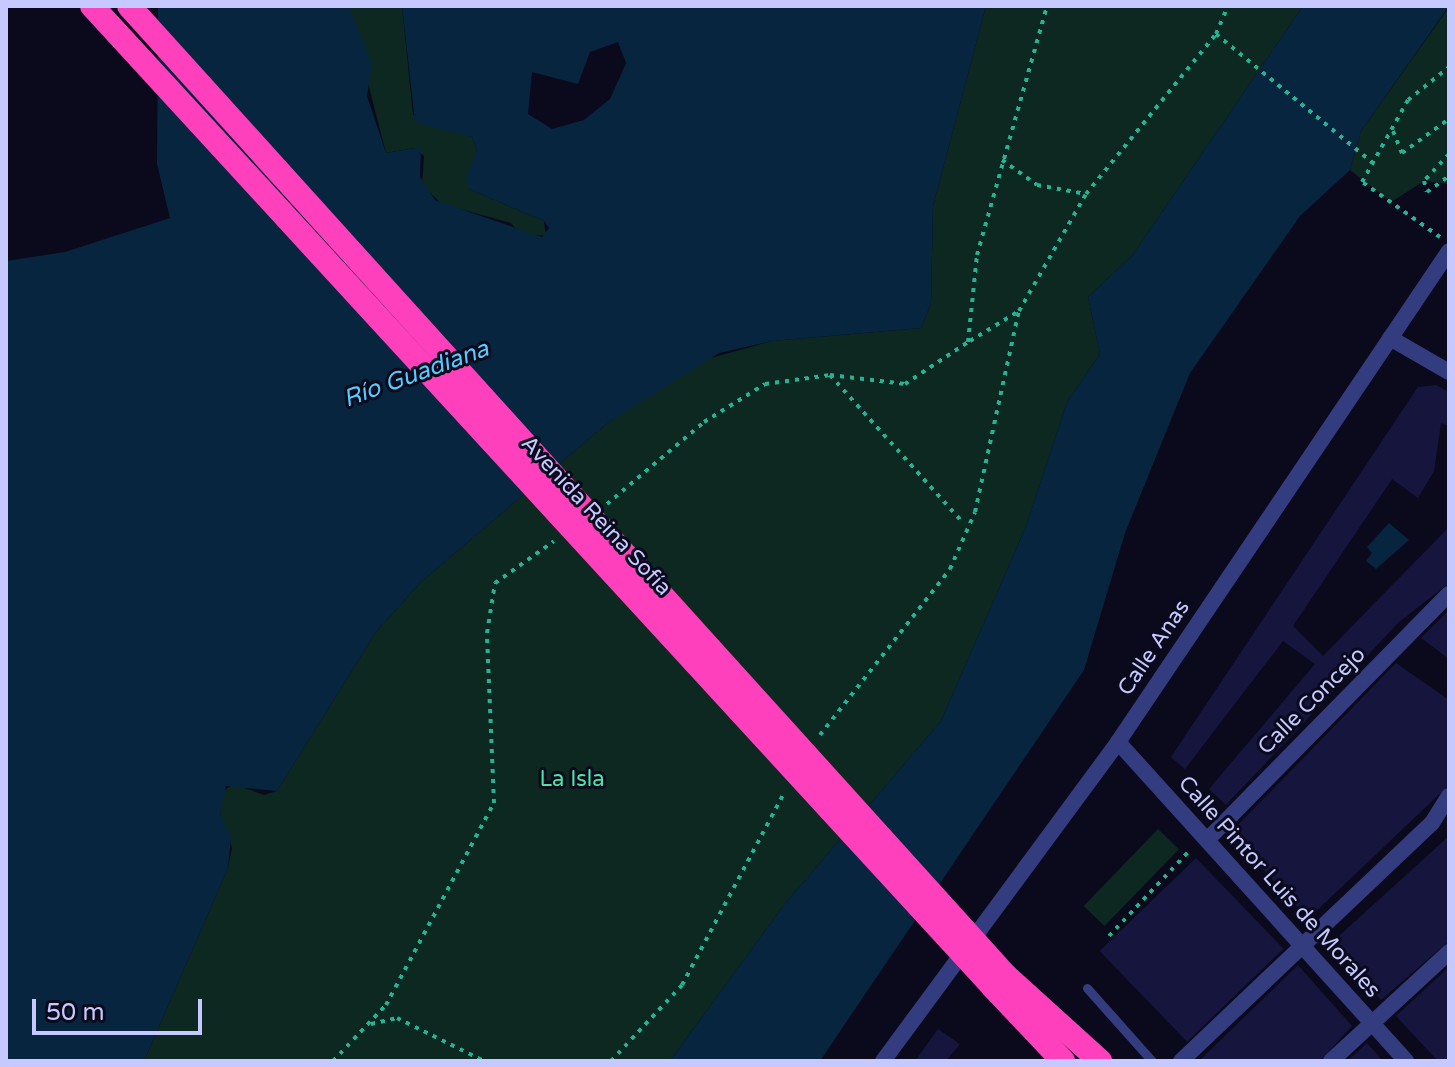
<!DOCTYPE html>
<html>
<head>
<meta charset="utf-8">
<style>
	body { margin:0 }
	#map { position:relative; width:1455px; height:1067px; overflow:hidden; background:#0a0a1c; font-family:"Varela Round",sans-serif }
	div>[style] { position:absolute }
	[style*='--x'] { left:calc(var(--x)*1px); top:calc(var(--y)*1px); width:calc(var(--w)*1px); rotate:calc(var(--a)*1deg) }
	.green>* { inset:0; background:#0d2721; transform-origin:0 0 }
	.water>* { inset:0; background:#07253e }
	.building>* { inset:0; background:#16153e; transform-origin:0 0 }
	.path>* { height:4px; margin-top:-2px; transform-origin:0; background:repeating-linear-gradient(90deg,#25b392 0 4px,transparent 0 10px) }
	.lane>* { height:9px; margin:-4.5px; padding:0 4.5px; transform-origin:4.5px; border-radius:4.5px; background:#323c7f }
	.street>* { height:16px; margin:-8px; padding:0 8px; transform-origin:8px; border-radius:8px; background:#323c7f }
	.highway>* { height:24px; margin:-12px; padding:0 12px; transform-origin:12px; border-radius:12px; background:#ff40bd }
	.highway-bridge>* { height:24px; margin:-12px; padding:0 12px; transform-origin:12px; border-radius:12px; background:#ff40bd }
	span { translate:-50% -50%; white-space:nowrap; text-align:center; line-height:1.15; -webkit-text-stroke:6px #0a0a1c; paint-order:stroke }
	.street-label { font-size:22px; color:#c5c9ff }
	.park-label { font-size:22px; color:#4be5a4 }
	.water-label { font-size:24px; color:#53cdff; font-style:italic }
	.frame { position:absolute; inset:0; border:8px solid #c5c9ff; pointer-events:none }
	.scale { position:absolute; left:32px; top:999px; width:170px; height:36px; box-sizing:border-box; border:4px solid #c5c9ff; border-top:0; padding-left:10px; font-size:24px; line-height:28px; white-space:nowrap; color:#c5c9ff; -webkit-text-stroke:6px #0a0a1c; paint-order:stroke }
</style>
</head>
<body>
<div id="map">
	<div class="green">
		<i style="clip-path:polygon(348px 6px,402px 6px,413px 115px,472px 137px,477px 151px,469px 189px,544px 221px,546px 236px,520px 234px,511px 223px,442px 204px,422px 185px,424px 156px,415px 148px,386px 153px)"></i>
		<i style="clip-path:polygon(986px 6px,1303px 6px,1132px 256px,1088px 297px,1100px 354px,1067px 402px,1025px 529px,941px 721px,784px 905px,670px 1061px,144px 1061px,228px 868px,232px 848px,220px 814px,223px 791px,234px 784px,264px 795px,277px 791px,376px 632px,420px 583px,605px 425px,700px 361px,772px 341px,921px 328px,931px 303px,933px 206px)"></i>
		<i style="clip-path:polygon(1449px 7px,1449px 184px,1424px 181px,1391px 202px,1350px 170px,1361px 131px)"></i>
		<i style="left:1158px;top:829px;width:29px;height:107px;rotate:44deg"></i>
	</div>
	<div class="water">
		<i style="clip-path:polygon(evenodd,158px 6px,349px 7px,372px 64px,367px 96px,386px 153px,421px 147px,420px 177px,435px 200px,542px 237px,549px 228px,544px 221px,469px 189px,466px 177px,477px 151px,472px 137px,415px 122px,402px 6px,986px 6px,933px 206px,931px 303px,921px 328px,772px 341px,719px 353px,605px 425px,420px 583px,376px 632px,277px 791px,226px 786px,220px 814px,231px 838px,228px 868px,144px 1061px,6px 1061px,6px 261px,65px 252px,170px 218px,157px 164px,158px 6px,618px 42px,626px 63px,610px 99px,584px 120px,552px 129px,528px 114px,532px 72px,578px 84px,590px 52px,618px 42px)"></i>
		<i style="clip-path:polygon(1303px 6px,1449px 6px,1361px 131px,1350px 170px,1300px 216px,1190px 373px,1125px 533px,1084px 670px,820px 1061px,670px 1061px,784px 905px,941px 721px,1025px 529px,1067px 402px,1100px 354px,1088px 297px,1132px 256px)"></i>
		<i style="clip-path:polygon(1389px 523px,1409px 540px,1376px 569px,1366px 561px,1372px 553px,1367px 547px)"></i>
	</div>
	<div class="building">
		<i style="clip-path:polygon(1436px 385px,1449px 392px,1449px 426px,1441px 423px,1434px 471px,1418px 498px,1392px 479px,1293px 626px,1323px 656px,1449px 527px,1449px 583px,1399px 622px,1226px 805px,1209px 789px,1315px 664px,1283px 641px,1185px 769px,1171px 757px,1418px 387px)"></i>
		<i style="clip-path:polygon(1449px 610px,1449px 659px,1421px 638px)"></i>
		<i style="clip-path:polygon(1396px 663px,1449px 700px,1449px 785px,1308px 919px,1230px 833px)"></i>
		<i style="clip-path:polygon(1449px 836px,1449px 941px,1381px 1000px,1330px 944px)"></i>
		<i style="left:1196px;top:858px;width:126px;height:134px;rotate:46deg"></i>
		<i style="clip-path:polygon(1298px 965px,1352px 1026px,1320px 1061px,1199px 1061px)"></i>
		<i style="clip-path:polygon(1449px 967px,1449px 1061px,1438px 1061px,1396px 1016px)"></i>
		<i style="clip-path:polygon(938px 1029px,960px 1044px,946px 1061px,915px 1061px)"></i>
		<i style="clip-path:polygon(1367px 1043px,1383px 1061px,1347px 1061px)"></i>
	</div>
	<div class="path">
		<i style="--x:1216;--y:34;--w:205;--a:39.4"></i>
		<i style="--x:1393;--y:131;--w:24;--a:68"></i>
		<i style="--x:1402;--y:153;--w:58;--a:-35.9"></i>
		<i style="--x:1449;--y:154;--w:37;--a:133"></i>
		<i style="--x:1424;--y:181;--w:11;--a:75"></i>
		<i style="--x:1427;--y:192;--w:27;--a:-36"></i>
		<i style="--x:1002;--y:160;--w:43;--a:35.5"></i>
		<i style="--x:1037;--y:185;--w:50;--a:10.4"></i>
		<i style="--x:1440;--y:237;--w:95;--a:-144.8"></i>
		<i style="--x:1362;--y:182;--w:94;--a:-60.7"></i>
		<i style="--x:1408;--y:100;--w:53;--a:-38.8"></i>
		<i style="--x:970;--y:341;--w:57;--a:-31.5"></i>
		<i style="--x:830;--y:375;--w:200;--a:48"></i>
		<i style="--x:607;--y:504;--w:127;--a:-40.2"></i>
		<i style="--x:704;--y:422;--w:72;--a:-31.9"></i>
		<i style="--x:765;--y:384;--w:66;--a:-7.9"></i>
		<i style="--x:830;--y:375;--w:76;--a:6.8"></i>
		<i style="--x:905;--y:384;--w:76;--a:-33.7"></i>
		<i style="--x:968;--y:342;--w:87;--a:-84.1"></i>
		<i style="--x:977;--y:255;--w:259;--a:-74.3"></i>
		<i style="--x:820;--y:735;--w:211;--a:-51.9"></i>
		<i style="--x:950;--y:569;--w:62;--a:-66.3"></i>
		<i style="--x:975;--y:512;--w:206;--a:-77.7"></i>
		<i style="--x:1019;--y:311;--w:135;--a:-60.2"></i>
		<i style="--x:1086;--y:194;--w:206;--a:-50.9"></i>
		<i style="--x:1216;--y:34;--w:30;--a:-67"></i>
		<i style="--x:1109;--y:936;--w:118;--a:-46.7"></i>
		<i style="--x:371;--y:1024;--w:27;--a:-13"></i>
		<i style="--x:397;--y:1018;--w:97;--a:26.3"></i>
		<i style="--x:333;--y:1061;--w:77;--a:-46.6"></i>
		<i style="--x:386;--y:1005;--w:229;--a:-61.9"></i>
		<i style="--x:494;--y:803;--w:170;--a:-92.4"></i>
		<i style="--x:487;--y:633;--w:51;--a:-80.9"></i>
		<i style="--x:495;--y:583;--w:72;--a:-35.4"></i>
		<i style="--x:611;--y:1061;--w:104;--a:-46.9"></i>
		<i style="--x:682;--y:985;--w:217;--a:-62"></i>
	</div>
	<div class="lane">
		<i style="--x:1087;--y:988;--w:98;--a:48.3"></i>
	</div>
	<div class="street">
		<i style="--x:1390;--y:338;--w:68;--a:30"></i>
		<i style="--x:1118;--y:742;--w:430;--a:47.9"></i>
		<i style="--x:1207;--y:840;--w:345;--a:-45.5"></i>
		<i style="--x:883;--y:1061;--w:396;--a:-53.6"></i>
		<i style="--x:1118;--y:742;--w:592;--a:-56.01"></i>
		<i style="--x:1181;--y:1061;--w:346;--a:-43.5"></i>
		<i style="--x:1432;--y:823;--w:32;--a:-58"></i>
		<i style="--x:1331;--y:1061;--w:161;--a:-42.7"></i>
	</div>
	<div class="highway">
		<i style="--x:1006;--y:976;--w:127;--a:42.1"></i>
		<i style="--x:993;--y:987;--w:102;--a:46.6"></i>
	</div>
	<div class="highway-bridge">
		<i style="--x:92;--y:6;--w:1332;--a:47.43"></i>
		<i style="--x:129;--y:6;--w:1308;--a:47.88"></i>
	</div>
	<div class="street-label">
		<span style="left:596px;top:516px;rotate:47deg">Avenida Reina Sofía</span>
		<span style="left:1154px;top:648px;rotate:-56deg">Calle Anas</span>
		<span style="left:1312px;top:701px;rotate:-45deg">Calle Concejo</span>
		<span style="left:1279px;top:887px;rotate:48deg">Calle Pintor Luis de Morales</span>
	</div>
	<div class="park-label">
		<span style="left:572px;top:780px">La Isla</span>
	</div>
	<div class="water-label">
		<span style="left:416px;top:374px;rotate:-20deg">Río Guadiana</span>
	</div>
	<div class="frame"></div>
	<div class="scale">50 m</div>
</div>
</body>
</html>
